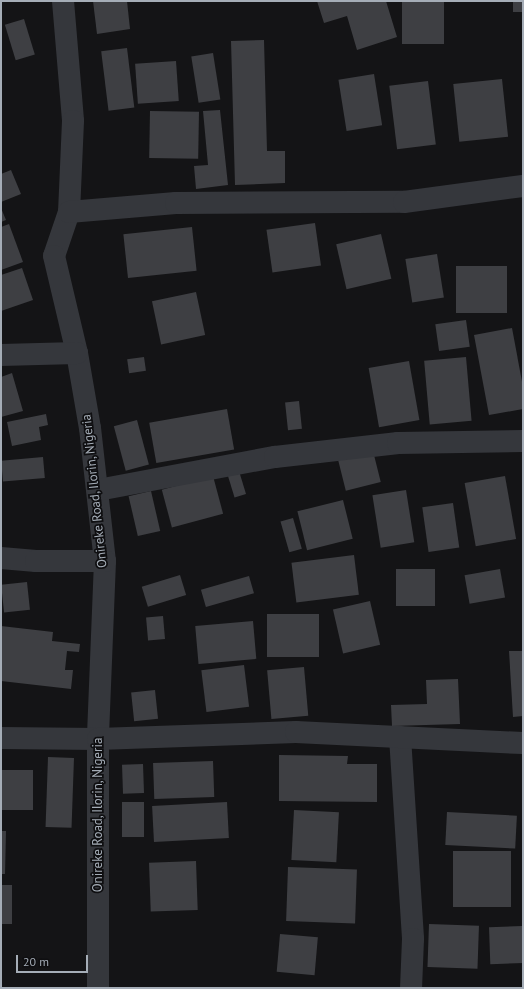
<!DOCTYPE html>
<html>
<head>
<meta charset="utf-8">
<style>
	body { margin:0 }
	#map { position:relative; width:524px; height:989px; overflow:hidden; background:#141416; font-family:"PT Sans",sans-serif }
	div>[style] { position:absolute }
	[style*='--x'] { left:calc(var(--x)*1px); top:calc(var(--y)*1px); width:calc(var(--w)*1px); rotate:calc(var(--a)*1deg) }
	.building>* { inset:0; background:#3e3f43; transform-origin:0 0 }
	.street>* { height:22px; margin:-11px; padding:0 11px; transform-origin:11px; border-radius:11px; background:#35373c }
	span { translate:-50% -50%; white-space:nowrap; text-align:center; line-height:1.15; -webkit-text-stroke:3.5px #0f0f11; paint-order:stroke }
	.street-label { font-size:13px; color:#a5adb7 }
	.frame { position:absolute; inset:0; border:2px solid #a5adb7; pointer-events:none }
	.scale { position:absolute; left:16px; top:955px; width:72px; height:18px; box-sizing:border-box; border:2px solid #a5adb7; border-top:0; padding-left:5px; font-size:12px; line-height:14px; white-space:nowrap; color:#a5adb7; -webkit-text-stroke:3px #0f0f11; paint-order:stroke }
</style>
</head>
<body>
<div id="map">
	<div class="building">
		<i style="clip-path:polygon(93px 1px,127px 1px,130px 29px,97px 34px)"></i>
		<i style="clip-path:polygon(317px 1px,386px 1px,397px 37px,357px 50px,347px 16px,324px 23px)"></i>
		<i style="left:402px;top:1px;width:42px;height:43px"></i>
		<i style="left:513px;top:1px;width:10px;height:11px"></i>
		<i style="left:24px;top:19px;width:37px;height:20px;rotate:73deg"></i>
		<i style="clip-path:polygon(264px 40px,267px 151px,285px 151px,285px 183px,235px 185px,231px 41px)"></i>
		<i style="left:127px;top:48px;width:60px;height:26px;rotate:83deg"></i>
		<i style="left:213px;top:53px;width:47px;height:22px;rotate:81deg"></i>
		<i style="left:176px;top:61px;width:40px;height:41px;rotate:86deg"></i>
		<i style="left:374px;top:74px;width:52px;height:36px;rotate:81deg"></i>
		<i style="left:502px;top:79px;width:58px;height:49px;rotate:84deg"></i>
		<i style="left:428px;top:81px;width:64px;height:39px;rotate:83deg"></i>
		<i style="clip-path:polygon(220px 110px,228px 185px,196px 189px,194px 166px,208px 165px,203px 111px)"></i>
		<i style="left:150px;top:111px;width:49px;height:47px;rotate:1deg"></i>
		<i style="clip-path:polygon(11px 170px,21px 194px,1px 202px,1px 174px)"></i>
		<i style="clip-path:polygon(1px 208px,6px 220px,1px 222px)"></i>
		<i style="left:315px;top:223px;width:43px;height:49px;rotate:82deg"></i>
		<i style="clip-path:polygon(9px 224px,23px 262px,1px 270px,1px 227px)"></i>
		<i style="left:192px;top:227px;width:44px;height:69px;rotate:84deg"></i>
		<i style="left:381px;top:234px;width:46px;height:46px;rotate:77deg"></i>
		<i style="left:437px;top:254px;width:44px;height:32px;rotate:81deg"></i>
		<i style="left:456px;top:266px;width:51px;height:47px"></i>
		<i style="clip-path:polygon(22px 268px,33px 300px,1px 311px,1px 275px)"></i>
		<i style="left:196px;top:292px;width:44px;height:45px;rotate:78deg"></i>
		<i style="left:466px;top:320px;width:27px;height:31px;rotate:82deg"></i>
		<i style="clip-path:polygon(512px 328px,523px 387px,523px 409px,489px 415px,474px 335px)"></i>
		<i style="left:144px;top:357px;width:14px;height:17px;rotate:82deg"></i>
		<i style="left:466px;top:357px;width:64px;height:42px;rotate:85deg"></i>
		<i style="left:409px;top:361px;width:60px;height:41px;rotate:80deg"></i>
		<i style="clip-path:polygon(12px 373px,23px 411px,1px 417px,1px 377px)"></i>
		<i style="left:299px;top:401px;width:28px;height:14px;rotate:84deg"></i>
		<i style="left:227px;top:409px;width:41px;height:79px;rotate:80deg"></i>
		<i style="clip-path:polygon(46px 414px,48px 425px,39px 427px,41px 440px,12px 446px,7px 422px)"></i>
		<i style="left:137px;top:420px;width:46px;height:24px;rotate:75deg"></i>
		<i style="left:373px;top:451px;width:32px;height:36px;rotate:76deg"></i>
		<i style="left:43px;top:457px;width:21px;height:42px;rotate:85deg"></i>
		<i style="left:239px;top:471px;width:24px;height:12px;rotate:73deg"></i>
		<i style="left:213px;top:476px;width:39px;height:53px;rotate:75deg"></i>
		<i style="left:505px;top:476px;width:64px;height:41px;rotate:80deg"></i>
		<i style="left:406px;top:490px;width:53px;height:34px;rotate:81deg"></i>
		<i style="left:151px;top:491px;width:41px;height:23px;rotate:77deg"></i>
		<i style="left:343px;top:500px;width:40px;height:47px;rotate:76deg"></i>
		<i style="left:453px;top:503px;width:45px;height:31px;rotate:82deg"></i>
		<i style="left:293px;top:518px;width:32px;height:13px;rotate:74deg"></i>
		<i style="left:354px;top:555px;width:40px;height:63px;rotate:83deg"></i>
		<i style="left:396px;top:569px;width:39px;height:37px"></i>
		<i style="left:500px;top:569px;width:29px;height:36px;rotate:80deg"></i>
		<i style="left:180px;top:575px;width:21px;height:40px;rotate:73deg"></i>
		<i style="left:249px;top:576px;width:18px;height:50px;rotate:74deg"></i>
		<i style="left:27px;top:582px;width:28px;height:26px;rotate:84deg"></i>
		<i style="left:370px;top:601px;width:45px;height:38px;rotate:77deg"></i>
		<i style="left:267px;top:614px;width:52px;height:43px"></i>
		<i style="left:163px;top:616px;width:23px;height:17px;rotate:85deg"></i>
		<i style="left:253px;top:621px;width:38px;height:58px;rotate:85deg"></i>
		<i style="clip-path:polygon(1px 626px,53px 632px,52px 641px,80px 644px,79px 652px,67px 651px,65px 670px,73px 670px,71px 689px,1px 681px)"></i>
		<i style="clip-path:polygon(509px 651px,523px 651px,523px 716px,513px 717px)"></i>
		<i style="left:244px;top:665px;width:42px;height:43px;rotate:83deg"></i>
		<i style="left:304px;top:667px;width:49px;height:37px;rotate:85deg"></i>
		<i style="clip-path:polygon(458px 679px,460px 724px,392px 726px,391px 705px,427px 704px,426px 680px)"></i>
		<i style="left:155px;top:690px;width:29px;height:24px;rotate:84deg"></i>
		<i style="clip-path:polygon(279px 755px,348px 756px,347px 764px,377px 764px,377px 802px,279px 801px)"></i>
		<i style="left:48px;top:757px;width:26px;height:70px;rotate:2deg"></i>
		<i style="left:213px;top:761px;width:36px;height:60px;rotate:88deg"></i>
		<i style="left:143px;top:764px;width:29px;height:21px;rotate:88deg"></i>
		<i style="left:1px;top:770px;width:32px;height:40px"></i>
		<i style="left:122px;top:802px;width:22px;height:35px"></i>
		<i style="left:227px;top:802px;width:36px;height:75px;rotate:87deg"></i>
		<i style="left:294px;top:810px;width:45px;height:50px;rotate:3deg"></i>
		<i style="left:447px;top:812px;width:70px;height:33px;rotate:3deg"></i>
		<i style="clip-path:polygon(1px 831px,6px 831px,5px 874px,1px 874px)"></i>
		<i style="left:511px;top:851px;width:56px;height:58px;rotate:90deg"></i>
		<i style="left:196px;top:861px;width:49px;height:47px;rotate:88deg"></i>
		<i style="left:288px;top:867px;width:69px;height:54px;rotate:2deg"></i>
		<i style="left:1px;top:885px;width:11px;height:39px"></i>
		<i style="left:429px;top:924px;width:50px;height:43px;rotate:2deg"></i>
		<i style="left:522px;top:926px;width:37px;height:33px;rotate:88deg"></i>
		<i style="left:280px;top:934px;width:38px;height:38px;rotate:5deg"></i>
	</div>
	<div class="street">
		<i style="--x:63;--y:1;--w:120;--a:85.2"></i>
		<i style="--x:73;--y:121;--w:91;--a:92.5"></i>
		<i style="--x:69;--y:212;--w:46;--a:108.8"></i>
		<i style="--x:54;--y:256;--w:100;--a:76.7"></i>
		<i style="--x:77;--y:353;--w:76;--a:80.2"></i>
		<i style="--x:90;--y:428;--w:134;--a:83.6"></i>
		<i style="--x:105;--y:561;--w:178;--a:92.3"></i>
		<i style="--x:98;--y:739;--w:249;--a:90"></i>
		<i style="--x:69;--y:212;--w:107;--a:-4.8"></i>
		<i style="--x:176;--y:203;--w:228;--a:-0.3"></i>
		<i style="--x:404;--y:202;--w:120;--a:-7.7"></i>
		<i style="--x:1;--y:355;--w:76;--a:-1.5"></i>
		<i style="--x:98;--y:490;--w:180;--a:-10.6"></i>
		<i style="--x:275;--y:457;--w:124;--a:-6.5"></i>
		<i style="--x:398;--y:443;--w:125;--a:-0.9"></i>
		<i style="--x:1;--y:558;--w:35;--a:5"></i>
		<i style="--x:36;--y:561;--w:69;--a:0"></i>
		<i style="--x:400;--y:737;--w:202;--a:86.3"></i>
		<i style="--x:413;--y:939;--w:49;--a:92.3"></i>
		<i style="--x:1;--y:738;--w:97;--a:0.6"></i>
		<i style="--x:98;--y:739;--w:198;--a:-2"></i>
		<i style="--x:296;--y:732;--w:227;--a:2.8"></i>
	</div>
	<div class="street-label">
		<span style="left:95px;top:491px;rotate:-96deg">Onireke Road, Ilorin, Nigeria</span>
		<span style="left:98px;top:815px;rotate:-90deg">Onireke Road, Ilorin, Nigeria</span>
	</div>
	<div class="frame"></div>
	<div class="scale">20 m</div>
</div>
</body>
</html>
